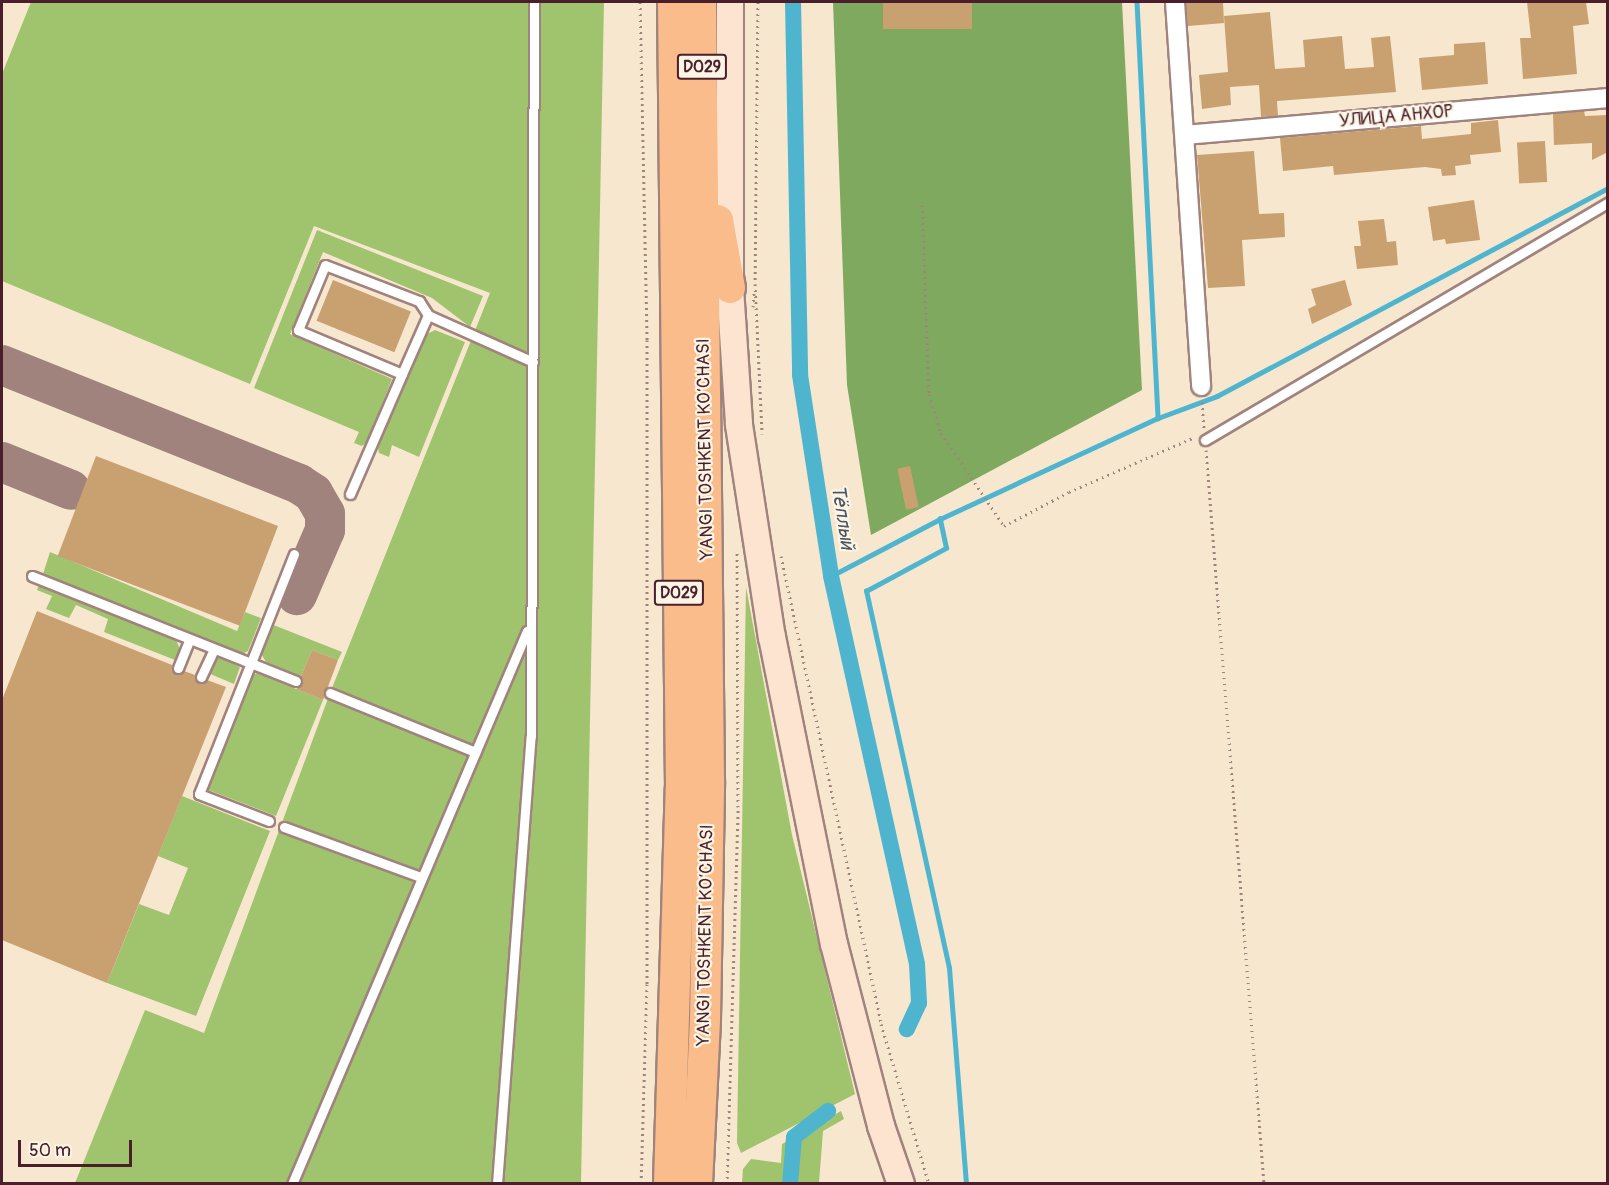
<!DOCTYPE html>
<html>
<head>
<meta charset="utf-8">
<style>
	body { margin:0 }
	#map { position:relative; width:1609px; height:1185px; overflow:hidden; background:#f7e7cf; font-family:Pangolin,sans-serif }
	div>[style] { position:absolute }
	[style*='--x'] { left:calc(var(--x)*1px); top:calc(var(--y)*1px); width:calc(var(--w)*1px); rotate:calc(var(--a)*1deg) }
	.green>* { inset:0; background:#a0c36d }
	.forest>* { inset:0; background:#80a960 }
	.stream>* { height:4.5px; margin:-2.25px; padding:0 2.25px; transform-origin:2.25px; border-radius:2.25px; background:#4fb5ce }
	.canal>* { height:16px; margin:-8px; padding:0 8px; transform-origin:8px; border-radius:8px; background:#4fb5ce }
	.taxiway>* { height:40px; margin:-20px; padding:0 20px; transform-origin:20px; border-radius:20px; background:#a0837d }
	.building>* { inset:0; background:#c9a070; transform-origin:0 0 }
	.path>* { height:3px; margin-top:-1.5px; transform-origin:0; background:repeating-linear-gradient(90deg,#a0837d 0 1.5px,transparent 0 6px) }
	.roads { filter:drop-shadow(2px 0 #a0837d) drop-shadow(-2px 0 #a0837d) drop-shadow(0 2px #a0837d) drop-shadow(0 -2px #a0837d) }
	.service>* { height:9px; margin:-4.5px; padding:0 4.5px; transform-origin:4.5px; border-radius:4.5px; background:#fff }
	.minor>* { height:18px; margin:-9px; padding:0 9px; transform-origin:9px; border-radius:9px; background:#fff }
	.secondary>* { height:26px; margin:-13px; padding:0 13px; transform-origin:13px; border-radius:13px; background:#fde4d0 }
	.trunk>* { height:30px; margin:-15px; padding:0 15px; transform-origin:15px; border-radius:15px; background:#f9bc8a }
	span { translate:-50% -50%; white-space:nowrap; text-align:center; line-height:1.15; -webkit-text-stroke:4.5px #fcf5e5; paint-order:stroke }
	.shield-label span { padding:2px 4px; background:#fcf5e5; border:2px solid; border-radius:4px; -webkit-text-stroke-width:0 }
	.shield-label { font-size:16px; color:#4a1f2b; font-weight:700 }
	.street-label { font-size:18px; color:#4a1f2b }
	.water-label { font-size:20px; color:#4c5464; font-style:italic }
	.frame { position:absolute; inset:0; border:3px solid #4a1f2b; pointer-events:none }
	.scale { position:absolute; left:18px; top:1140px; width:114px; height:27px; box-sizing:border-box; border:3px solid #4a1f2b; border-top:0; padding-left:8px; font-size:18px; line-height:21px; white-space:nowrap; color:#4a1f2b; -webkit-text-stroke:4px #fcf5e5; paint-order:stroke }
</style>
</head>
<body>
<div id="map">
	<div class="green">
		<i style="clip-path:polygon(31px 2px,604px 2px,581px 1183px,75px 1183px,145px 1010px,204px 1033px,330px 693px,490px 293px,314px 226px,250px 384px,2px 281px,2px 74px)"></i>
		<i style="clip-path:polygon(317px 230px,483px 296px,470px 327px,432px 298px,323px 252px,290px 334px,392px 379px,367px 442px,362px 446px,354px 443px,359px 432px,254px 388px)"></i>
		<i style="clip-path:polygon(435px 330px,465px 342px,419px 457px,392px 445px,389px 457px,379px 453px,377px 443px,425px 335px)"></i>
		<i style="clip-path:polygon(50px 552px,237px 631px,245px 612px,261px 618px,248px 651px,242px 654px,43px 574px)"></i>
		<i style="clip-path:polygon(39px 584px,176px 640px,180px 649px,175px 660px,104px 632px,108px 619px,76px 605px,69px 618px,46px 609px,52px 596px,37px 590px)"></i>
		<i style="clip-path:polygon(746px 587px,792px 835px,855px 1094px,741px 1153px,737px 1143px)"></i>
		<i style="clip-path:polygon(271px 624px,342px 652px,338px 660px,312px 650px,301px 676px,266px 662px,260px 652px)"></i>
		<i style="clip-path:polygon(219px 657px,240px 667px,234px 684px,208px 673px)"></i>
		<i style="clip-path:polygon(257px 673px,323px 700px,276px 816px,206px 789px,250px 677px)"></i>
		<i style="clip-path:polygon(182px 796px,270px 831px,196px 1016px,107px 983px,139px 904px,169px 915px,188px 868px,158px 856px)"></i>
		<i style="clip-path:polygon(841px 1111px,844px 1119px,823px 1131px,819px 1183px,742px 1183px,743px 1169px,751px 1159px,781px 1163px,782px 1144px)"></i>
	</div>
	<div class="forest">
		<i style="clip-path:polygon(833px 2px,1122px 2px,1142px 390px,871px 535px,847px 385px)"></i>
	</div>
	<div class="stream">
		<i style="--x:1137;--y:2;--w:417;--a:87.1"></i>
		<i style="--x:831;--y:576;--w:123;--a:-27.6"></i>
		<i style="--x:966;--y:1184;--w:217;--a:-94.5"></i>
		<i style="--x:949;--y:968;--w:386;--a:-102.4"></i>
		<i style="--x:866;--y:591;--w:91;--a:-28.3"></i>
		<i style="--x:946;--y:548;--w:30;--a:-102"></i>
		<i style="--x:940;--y:519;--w:240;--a:-24.9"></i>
		<i style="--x:1158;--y:418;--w:63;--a:-20.4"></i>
		<i style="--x:1217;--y:396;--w:443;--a:-28"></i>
	</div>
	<div class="canal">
		<i style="--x:793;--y:2;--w:373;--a:88.9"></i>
		<i style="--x:800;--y:375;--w:203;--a:81.2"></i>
		<i style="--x:831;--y:576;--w:397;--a:77.5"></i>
		<i style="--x:917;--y:964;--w:39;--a:87"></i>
		<i style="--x:919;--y:1003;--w:29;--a:115"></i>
		<i style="--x:790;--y:1184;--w:47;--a:-85.1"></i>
		<i style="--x:794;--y:1137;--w:43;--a:-37.4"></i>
	</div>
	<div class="taxiway">
		<i style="--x:2;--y:365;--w:320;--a:21.8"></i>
		<i style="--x:299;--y:484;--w:17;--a:33"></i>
		<i style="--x:313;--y:493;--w:24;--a:60"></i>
		<i style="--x:325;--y:514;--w:16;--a:90"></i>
		<i style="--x:325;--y:530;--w:71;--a:113.3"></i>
		<i style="--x:2;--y:462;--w:74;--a:22.1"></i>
	</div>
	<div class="building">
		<i style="left:883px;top:2px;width:89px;height:27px"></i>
		<i style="clip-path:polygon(1186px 2px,1223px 2px,1224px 23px,1188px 26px)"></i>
		<i style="clip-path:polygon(1527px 2px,1586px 2px,1589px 24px,1573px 26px,1577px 74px,1523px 79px,1520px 38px,1531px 38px)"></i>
		<i style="clip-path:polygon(1270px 12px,1275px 69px,1305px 67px,1303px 40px,1342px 36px,1345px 69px,1374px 67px,1371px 38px,1390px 36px,1396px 92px,1277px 101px,1278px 116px,1261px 117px,1259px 85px,1230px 87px,1231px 105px,1202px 109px,1199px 75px,1228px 72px,1224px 16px)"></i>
		<i style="clip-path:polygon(1485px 42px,1488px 84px,1422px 90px,1419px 58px,1454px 55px,1454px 44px)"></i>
		<i style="clip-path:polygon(1584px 111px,1585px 116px,1608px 115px,1608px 152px,1592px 160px,1592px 143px,1554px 145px,1553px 114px)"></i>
		<i style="clip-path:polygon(1498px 120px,1501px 152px,1470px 155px,1471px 164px,1455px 166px,1456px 175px,1442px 176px,1441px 169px,1425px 167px,1334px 175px,1333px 166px,1283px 171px,1280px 138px,1421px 126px,1422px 139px,1471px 134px,1471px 123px)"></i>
		<i style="left:1545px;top:141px;width:41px;height:28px;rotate:87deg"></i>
		<i style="clip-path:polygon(1254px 151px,1259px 214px,1284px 213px,1285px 237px,1242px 240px,1245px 286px,1208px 288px,1197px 155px)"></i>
		<i style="clip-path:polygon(1474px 200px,1480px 240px,1446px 244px,1445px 239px,1433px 241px,1428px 207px)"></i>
		<i style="clip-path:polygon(1384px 219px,1387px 242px,1396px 241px,1398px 265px,1357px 269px,1354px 246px,1361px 246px,1358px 221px)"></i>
		<i style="left:333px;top:280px;width:84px;height:44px;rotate:22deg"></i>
		<i style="clip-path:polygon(1345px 280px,1352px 305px,1312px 324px,1308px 309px,1316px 305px,1311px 289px)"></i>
		<i style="left:96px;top:456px;width:195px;height:107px;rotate:21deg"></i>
		<i style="left:910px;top:466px;width:42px;height:13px;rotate:78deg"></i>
		<i style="clip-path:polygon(37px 611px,172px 665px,176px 674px,184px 671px,195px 675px,199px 683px,207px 680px,226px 687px,107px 983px,2px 940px,2px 700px)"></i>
		<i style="clip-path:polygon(312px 650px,338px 660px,323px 700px,296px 689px,302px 684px,301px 676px)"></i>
	</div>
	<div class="path">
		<i style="--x:640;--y:2;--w:338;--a:88.8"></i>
		<i style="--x:647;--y:340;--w:644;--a:90"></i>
		<i style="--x:647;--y:984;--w:200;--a:91.7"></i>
		<i style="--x:758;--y:2;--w:282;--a:90.6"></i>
		<i style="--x:755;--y:284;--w:150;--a:87.3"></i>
		<i style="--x:922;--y:205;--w:189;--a:87.9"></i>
		<i style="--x:929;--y:394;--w:41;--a:72.9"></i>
		<i style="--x:941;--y:433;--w:112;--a:55.9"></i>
		<i style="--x:1004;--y:526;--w:73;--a:-27.6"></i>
		<i style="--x:1069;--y:492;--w:137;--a:-23.6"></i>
		<i style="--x:753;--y:307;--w:15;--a:-86"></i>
		<i style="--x:1202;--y:402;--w:26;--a:86"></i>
		<i style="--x:1206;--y:450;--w:736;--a:85.48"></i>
		<i style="--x:781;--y:556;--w:479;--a:77.9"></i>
		<i style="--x:881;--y:1024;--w:167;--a:73.3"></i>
		<i style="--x:727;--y:1184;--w:377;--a:-88.3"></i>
		<i style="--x:738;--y:807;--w:254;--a:-90.2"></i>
	</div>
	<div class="roads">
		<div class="service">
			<i style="--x:428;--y:315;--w:64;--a:113.8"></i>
			<i style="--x:402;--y:374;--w:113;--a:-157.1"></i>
			<i style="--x:298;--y:330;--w:70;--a:-67.4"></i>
			<i style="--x:325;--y:265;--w:101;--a:21"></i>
			<i style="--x:419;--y:301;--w:17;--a:57"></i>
			<i style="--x:428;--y:315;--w:115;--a:24.1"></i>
			<i style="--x:1205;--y:440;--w:468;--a:-30.5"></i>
			<i style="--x:350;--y:494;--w:131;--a:-66.6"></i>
			<i style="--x:32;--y:576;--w:284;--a:21.7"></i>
			<i style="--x:178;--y:668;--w:31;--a:-68"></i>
			<i style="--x:201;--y:677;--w:31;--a:-65"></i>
			<i style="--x:330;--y:693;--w:157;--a:22.1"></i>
			<i style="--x:269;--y:821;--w:75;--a:-158.9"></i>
			<i style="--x:199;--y:794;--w:258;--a:-68.4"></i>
			<i style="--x:284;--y:827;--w:146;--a:20.1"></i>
			<i style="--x:292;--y:1184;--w:601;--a:-66.98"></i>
			<i style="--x:497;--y:1184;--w:449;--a:-85.7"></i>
			<i style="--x:531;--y:736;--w:734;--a:-89.77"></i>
		</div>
		<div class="minor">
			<i style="--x:1175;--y:2;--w:385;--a:86.1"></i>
			<i style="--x:1185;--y:135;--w:425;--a:-5"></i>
		</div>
		<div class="secondary">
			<i style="--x:730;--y:2;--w:286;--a:90"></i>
			<i style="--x:730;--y:288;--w:137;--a:86.2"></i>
			<i style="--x:739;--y:425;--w:215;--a:81.2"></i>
			<i style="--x:772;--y:637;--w:313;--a:78.6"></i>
			<i style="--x:834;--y:944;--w:188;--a:75.5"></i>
			<i style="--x:881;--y:1126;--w:61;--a:71"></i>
		</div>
		<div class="trunk">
			<i style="--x:718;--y:220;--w:69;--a:80"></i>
			<i style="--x:669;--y:1184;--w:396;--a:-88.3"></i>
			<i style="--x:681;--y:788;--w:786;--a:-90.58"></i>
			<i style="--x:697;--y:1184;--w:165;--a:-87.2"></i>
			<i style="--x:705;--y:1019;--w:238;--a:-89"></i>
			<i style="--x:709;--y:781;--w:779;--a:-90.59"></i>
		</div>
	</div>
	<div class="shield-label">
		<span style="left:702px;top:67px">D029</span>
		<span style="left:679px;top:593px">D029</span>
	</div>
	<div class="street-label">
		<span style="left:1396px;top:117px;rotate:-5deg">УЛИЦА АНХОР</span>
		<span style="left:706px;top:449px;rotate:-91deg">YANGI TOSHKENT KO‘CHASI</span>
		<span style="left:706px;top:935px;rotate:-89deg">YANGI TOSHKENT KO‘CHASI</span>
	</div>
	<div class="water-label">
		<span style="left:843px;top:517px;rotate:81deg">Тёплый</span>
	</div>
	<div class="frame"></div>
	<div class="scale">50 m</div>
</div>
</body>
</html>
